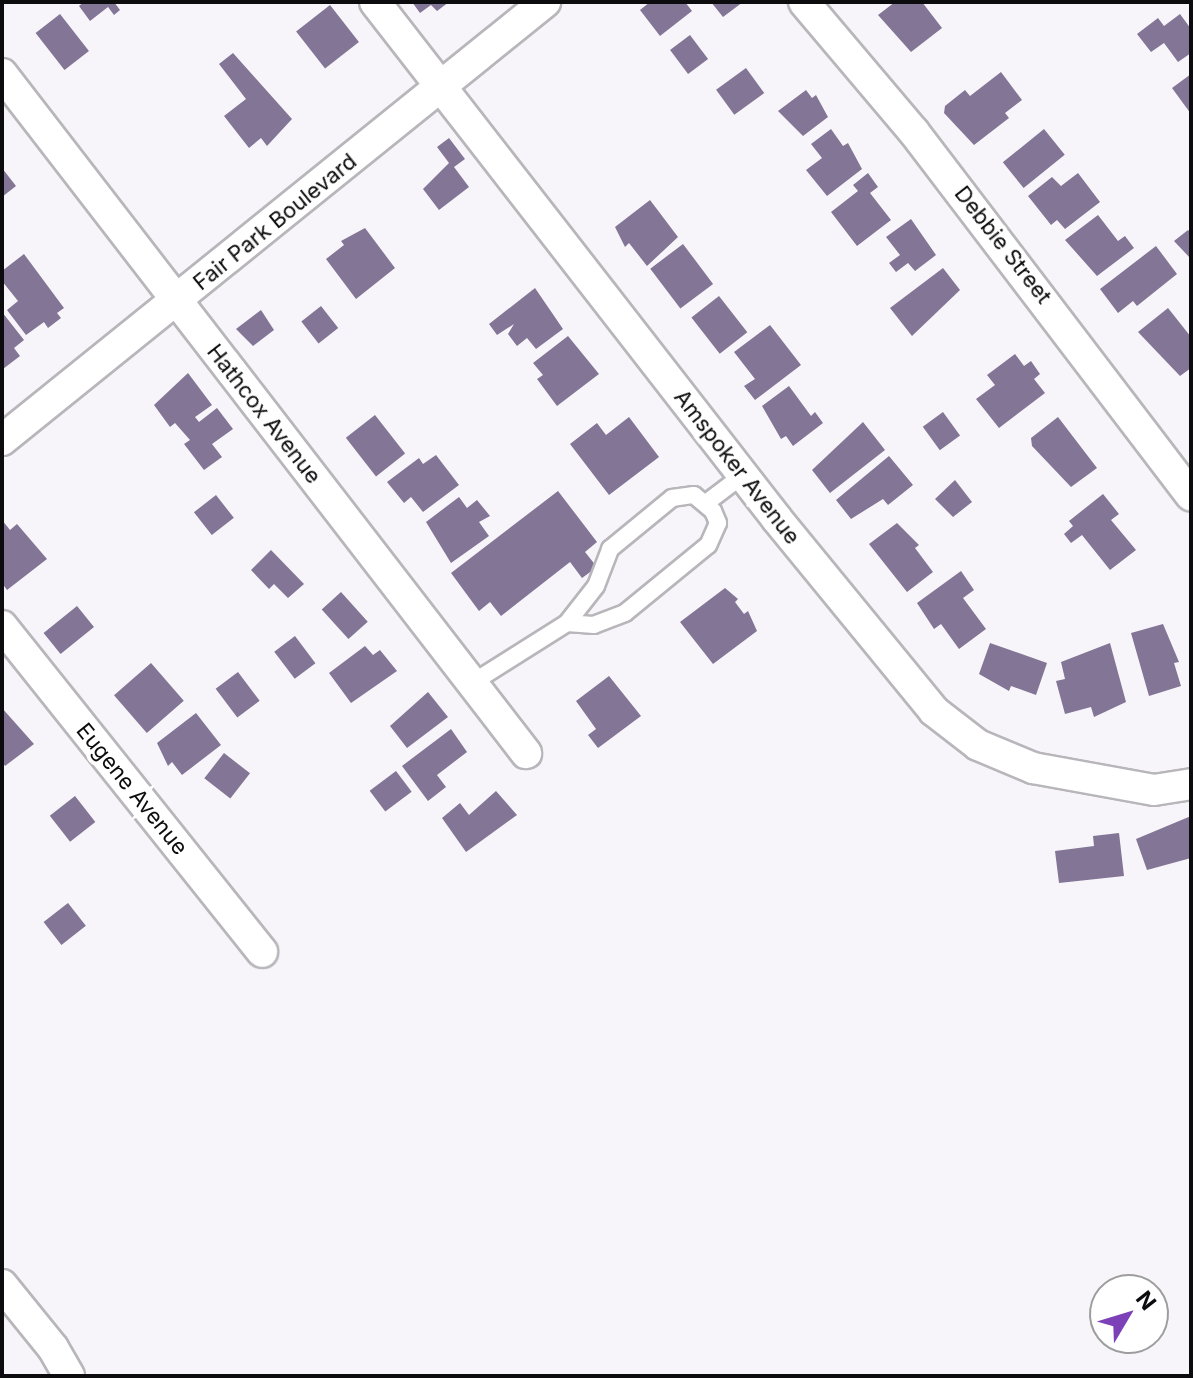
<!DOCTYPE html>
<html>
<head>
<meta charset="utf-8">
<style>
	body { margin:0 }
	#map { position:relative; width:1193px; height:1378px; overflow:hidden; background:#f7f5fa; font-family:Inter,sans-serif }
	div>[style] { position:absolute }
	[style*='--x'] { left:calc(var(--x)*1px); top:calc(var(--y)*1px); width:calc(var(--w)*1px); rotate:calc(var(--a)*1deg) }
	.building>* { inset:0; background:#837595; transform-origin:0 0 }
	.roads { filter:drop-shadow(2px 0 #b8b6bb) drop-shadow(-2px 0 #b8b6bb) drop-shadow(0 2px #b8b6bb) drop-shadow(0 -2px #b8b6bb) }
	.service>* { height:16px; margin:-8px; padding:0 8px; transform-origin:8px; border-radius:8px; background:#fff }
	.minor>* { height:30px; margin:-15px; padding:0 15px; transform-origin:15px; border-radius:15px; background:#fff }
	span { translate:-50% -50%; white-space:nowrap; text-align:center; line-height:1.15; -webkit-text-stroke:8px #fff; paint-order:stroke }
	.street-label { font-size:22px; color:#0c0b0d }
	.frame { position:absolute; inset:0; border:4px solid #0c0b0d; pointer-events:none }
	.north { position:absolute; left:1089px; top:1274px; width:80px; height:80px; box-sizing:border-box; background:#fff; border:2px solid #9e9d9e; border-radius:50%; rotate:52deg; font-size:22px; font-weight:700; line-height:32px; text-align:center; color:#0c0b0d }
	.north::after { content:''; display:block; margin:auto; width:28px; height:36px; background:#7d41b7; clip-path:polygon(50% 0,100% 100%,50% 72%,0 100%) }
</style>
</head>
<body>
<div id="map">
	<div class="building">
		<i style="clip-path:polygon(84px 2px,114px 2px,120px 10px,114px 15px,108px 7px,90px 21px,79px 6px)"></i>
		<i style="clip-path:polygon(412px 2px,449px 2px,437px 11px,431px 5px,420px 13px)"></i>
		<i style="clip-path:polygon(650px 2px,685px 2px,692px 11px,660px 36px,640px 10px)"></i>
		<i style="clip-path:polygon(711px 2px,743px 2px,723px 17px)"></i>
		<i style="clip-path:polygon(895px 2px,922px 2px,942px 28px,911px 52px,878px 15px)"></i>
		<i style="left:330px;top:5px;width:47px;height:43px;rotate:52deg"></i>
		<i style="left:60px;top:14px;width:47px;height:31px;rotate:52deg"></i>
		<i style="clip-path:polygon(1180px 14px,1191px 29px,1191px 53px,1178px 62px,1164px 43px,1151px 52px,1137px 34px,1158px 18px,1164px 26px)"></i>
		<i style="left:690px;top:35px;width:30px;height:25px;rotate:53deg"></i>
		<i style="clip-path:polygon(233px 53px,292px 119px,267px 146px,261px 138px,249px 148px,224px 116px,246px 99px,219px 64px)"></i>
		<i style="left:746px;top:68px;width:31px;height:37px;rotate:54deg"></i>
		<i style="clip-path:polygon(1001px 72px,1022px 100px,1005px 113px,1009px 118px,974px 145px,944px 113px,945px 106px,965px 90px,970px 96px)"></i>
		<i style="clip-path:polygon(1191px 74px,1191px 114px,1172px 88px)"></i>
		<i style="clip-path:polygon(806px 90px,812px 98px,816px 95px,828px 117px,803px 136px,778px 111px)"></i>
		<i style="clip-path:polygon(831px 129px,843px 146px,848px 143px,862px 169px,827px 196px,806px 170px,822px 158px,811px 144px)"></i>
		<i style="left:1044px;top:129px;width:33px;height:53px;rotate:51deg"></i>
		<i style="clip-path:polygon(449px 138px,465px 159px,454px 167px,469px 187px,439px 210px,423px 189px,449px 163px,437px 147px)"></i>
		<i style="clip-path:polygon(2px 168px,16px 186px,2px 197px)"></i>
		<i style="clip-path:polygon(868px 173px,878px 187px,870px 193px,891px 220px,857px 246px,831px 212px,858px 191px,853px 185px)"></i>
		<i style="clip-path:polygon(1078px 173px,1100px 202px,1065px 229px,1057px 220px,1051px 225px,1028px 196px,1052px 177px,1061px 186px)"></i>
		<i style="clip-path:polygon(650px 200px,678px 237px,647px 266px,629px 243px,625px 247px,615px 227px)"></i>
		<i style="clip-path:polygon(1098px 215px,1118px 241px,1125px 236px,1134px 248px,1097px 276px,1065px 240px)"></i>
		<i style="clip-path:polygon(911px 219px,936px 255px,915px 271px,908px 263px,896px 272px,889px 263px,900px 255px,886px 237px)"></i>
		<i style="clip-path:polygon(365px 228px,395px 268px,356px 299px,326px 259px,344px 245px,341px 241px)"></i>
		<i style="clip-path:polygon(1188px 230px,1191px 233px,1191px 259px,1174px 241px)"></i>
		<i style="left:683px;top:244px;width:50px;height:41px;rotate:53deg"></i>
		<i style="clip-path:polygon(1156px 246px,1177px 274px,1137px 306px,1133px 301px,1118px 313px,1100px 289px)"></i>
		<i style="clip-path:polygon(24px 254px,64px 308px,57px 313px,61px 318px,48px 328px,44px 322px,26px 335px,7px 310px,18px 301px,2px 281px,2px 271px)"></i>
		<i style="clip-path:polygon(943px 268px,960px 290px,912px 336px,890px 308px)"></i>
		<i style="clip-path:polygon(535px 288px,563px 329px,536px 349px,527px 338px,517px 346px,508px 334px,514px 324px,497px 335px,489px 324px)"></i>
		<i style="left:719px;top:296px;width:46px;height:35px;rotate:52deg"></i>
		<i style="left:321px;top:306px;width:28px;height:25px;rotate:52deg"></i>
		<i style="clip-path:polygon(1168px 308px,1191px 337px,1191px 368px,1180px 376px,1138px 332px)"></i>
		<i style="clip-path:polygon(261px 310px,274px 330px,253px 346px,236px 329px)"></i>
		<i style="clip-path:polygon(2px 312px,24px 340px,14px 348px,20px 356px,3px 369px)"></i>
		<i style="clip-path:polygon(770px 325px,801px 365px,755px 400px,744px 386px,755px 379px,734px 352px)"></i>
		<i style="clip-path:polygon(568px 336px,599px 374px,557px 406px,537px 379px,543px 375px,533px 363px)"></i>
		<i style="clip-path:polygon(1015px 354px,1024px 366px,1031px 361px,1040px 374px,1034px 379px,1045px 393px,999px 428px,976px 399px,995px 385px,987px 375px)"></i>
		<i style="clip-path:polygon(188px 373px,212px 405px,195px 417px,199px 422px,217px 408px,233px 429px,212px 444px,222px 457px,204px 470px,184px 444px,190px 440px,175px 423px,170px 427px,154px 405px)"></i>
		<i style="clip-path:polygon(789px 386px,811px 416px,815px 412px,823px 423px,793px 446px,786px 436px,781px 439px,762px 406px)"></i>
		<i style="left:943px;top:412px;width:29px;height:25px;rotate:54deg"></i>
		<i style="left:375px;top:415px;width:49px;height:37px;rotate:52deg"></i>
		<i style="clip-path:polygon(629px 417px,659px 457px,609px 495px,570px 444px,597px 423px,606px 435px)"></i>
		<i style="clip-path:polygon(1058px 417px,1097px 468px,1071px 487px,1032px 446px,1031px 438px)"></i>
		<i style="clip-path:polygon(863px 422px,885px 450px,830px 493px,812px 470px)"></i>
		<i style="clip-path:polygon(436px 455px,459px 485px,423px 512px,411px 497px,404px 503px,387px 482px,419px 458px,423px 464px)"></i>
		<i style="clip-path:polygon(889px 456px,913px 485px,888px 505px,883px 499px,851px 519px,836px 500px)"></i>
		<i style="clip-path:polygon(955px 480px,972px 502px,953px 517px,935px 499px)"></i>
		<i style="clip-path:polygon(558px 491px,597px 542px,585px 552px,597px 567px,582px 578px,570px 562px,501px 616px,490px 602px,479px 611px,451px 573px)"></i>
		<i style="clip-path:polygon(1103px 494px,1119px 514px,1111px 520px,1136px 550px,1110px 570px,1082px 535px,1071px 543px,1064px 534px,1073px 526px,1069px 521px)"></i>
		<i style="left:216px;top:495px;width:29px;height:28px;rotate:52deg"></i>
		<i style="clip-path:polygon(459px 497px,467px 508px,477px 500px,490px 516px,479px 522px,489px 536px,451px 563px,426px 522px)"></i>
		<i style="clip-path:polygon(2px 520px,10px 530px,17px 524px,47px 559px,7px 590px,2px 583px)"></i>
		<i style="clip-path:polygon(897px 523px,919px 545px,915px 548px,933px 572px,907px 592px,869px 544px)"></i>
		<i style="clip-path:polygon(271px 550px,304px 584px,288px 598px,274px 584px,269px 589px,251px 570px)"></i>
		<i style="clip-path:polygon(961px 571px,974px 590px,963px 598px,986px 629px,959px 649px,941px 624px,934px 629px,917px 603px)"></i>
		<i style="clip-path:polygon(725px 588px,738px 599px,735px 602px,744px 614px,748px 611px,757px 631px,713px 664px,680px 622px)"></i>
		<i style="left:341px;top:592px;width:40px;height:26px;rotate:48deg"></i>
		<i style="left:77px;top:606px;width:27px;height:43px;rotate:51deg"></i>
		<i style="clip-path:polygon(1163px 624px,1179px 662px,1174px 663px,1181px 686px,1149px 696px,1131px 633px)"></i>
		<i style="left:295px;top:636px;width:34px;height:26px;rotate:53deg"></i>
		<i style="clip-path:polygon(990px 643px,1047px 663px,1036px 695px,1011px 686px,1009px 691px,979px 674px)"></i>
		<i style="clip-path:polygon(1110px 643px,1126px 702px,1094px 717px,1091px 707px,1065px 714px,1056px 681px,1065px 679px,1061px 662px)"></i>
		<i style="clip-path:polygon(365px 646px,373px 655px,380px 650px,397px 671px,351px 703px,329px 673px)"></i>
		<i style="left:151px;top:663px;width:50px;height:49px;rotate:49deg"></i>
		<i style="left:238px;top:672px;width:36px;height:28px;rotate:53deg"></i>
		<i style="clip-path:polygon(609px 676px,641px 716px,598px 748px,588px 735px,596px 729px,576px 701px)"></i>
		<i style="clip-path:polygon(428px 692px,448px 717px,407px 748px,390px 726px)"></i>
		<i style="clip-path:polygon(2px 708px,34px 744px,5px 766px,2px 761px)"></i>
		<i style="clip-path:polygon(196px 713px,221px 745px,182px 775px,172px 762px,168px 766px,157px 743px)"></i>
		<i style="clip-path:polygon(451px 729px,467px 752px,437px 775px,446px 787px,428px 801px,402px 766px)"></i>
		<i style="left:224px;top:753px;width:33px;height:32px;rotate:38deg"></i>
		<i style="left:396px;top:771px;width:26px;height:33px;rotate:53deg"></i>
		<i style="clip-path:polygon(496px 791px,517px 815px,466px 852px,442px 818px,460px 803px,469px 815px)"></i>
		<i style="left:75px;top:796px;width:33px;height:32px;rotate:52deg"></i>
		<i style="clip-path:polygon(1191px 816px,1191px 858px,1147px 870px,1136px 839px)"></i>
		<i style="clip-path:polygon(1119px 833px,1124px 876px,1059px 883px,1055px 851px,1094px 846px,1093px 836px)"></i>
		<i style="left:68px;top:903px;width:29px;height:31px;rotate:52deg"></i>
	</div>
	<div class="roads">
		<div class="service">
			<i style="--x:706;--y:503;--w:46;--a:-37.1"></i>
			<i style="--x:472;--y:683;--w:112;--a:-32.3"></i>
			<i style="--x:567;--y:623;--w:47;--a:-51.9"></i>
			<i style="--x:596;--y:586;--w:40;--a:-69"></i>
			<i style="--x:610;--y:549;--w:80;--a:-39.4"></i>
			<i style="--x:672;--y:498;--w:22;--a:-8"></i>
			<i style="--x:694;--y:495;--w:25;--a:40"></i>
			<i style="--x:713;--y:511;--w:13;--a:67"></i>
			<i style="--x:718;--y:523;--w:24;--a:114"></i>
			<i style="--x:708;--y:545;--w:107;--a:140.7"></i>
			<i style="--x:625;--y:613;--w:33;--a:159"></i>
			<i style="--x:594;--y:625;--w:27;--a:-176"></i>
		</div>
		<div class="minor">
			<i style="--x:375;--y:2;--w:655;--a:52.13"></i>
			<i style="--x:777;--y:519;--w:248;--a:50.7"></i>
			<i style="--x:934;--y:711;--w:56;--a:37.7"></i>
			<i style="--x:978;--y:745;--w:60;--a:22.7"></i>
			<i style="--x:1033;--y:768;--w:123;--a:10.3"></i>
			<i style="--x:1154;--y:790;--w:37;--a:-9"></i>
			<i style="--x:804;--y:2;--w:170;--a:49.8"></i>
			<i style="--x:914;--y:132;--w:457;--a:52.7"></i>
			<i style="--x:2;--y:74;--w:858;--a:52.34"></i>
			<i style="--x:2;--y:440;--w:698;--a:-38.89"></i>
			<i style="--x:2;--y:626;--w:417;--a:51.4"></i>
			<i style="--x:2;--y:1285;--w:81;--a:51"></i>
			<i style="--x:53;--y:1348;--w:32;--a:60"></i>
		</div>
	</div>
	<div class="street-label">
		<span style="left:275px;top:222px;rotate:-39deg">Fair Park Boulevard</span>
		<span style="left:1003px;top:245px;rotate:52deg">Debbie Street</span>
		<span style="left:264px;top:414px;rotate:52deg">Hathcox Avenue</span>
		<span style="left:737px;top:467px;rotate:52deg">Amspoker Avenue</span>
		<span style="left:132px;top:789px;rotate:51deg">Eugene Avenue</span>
	</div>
	<div class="frame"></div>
	<div class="north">N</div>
</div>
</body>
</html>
